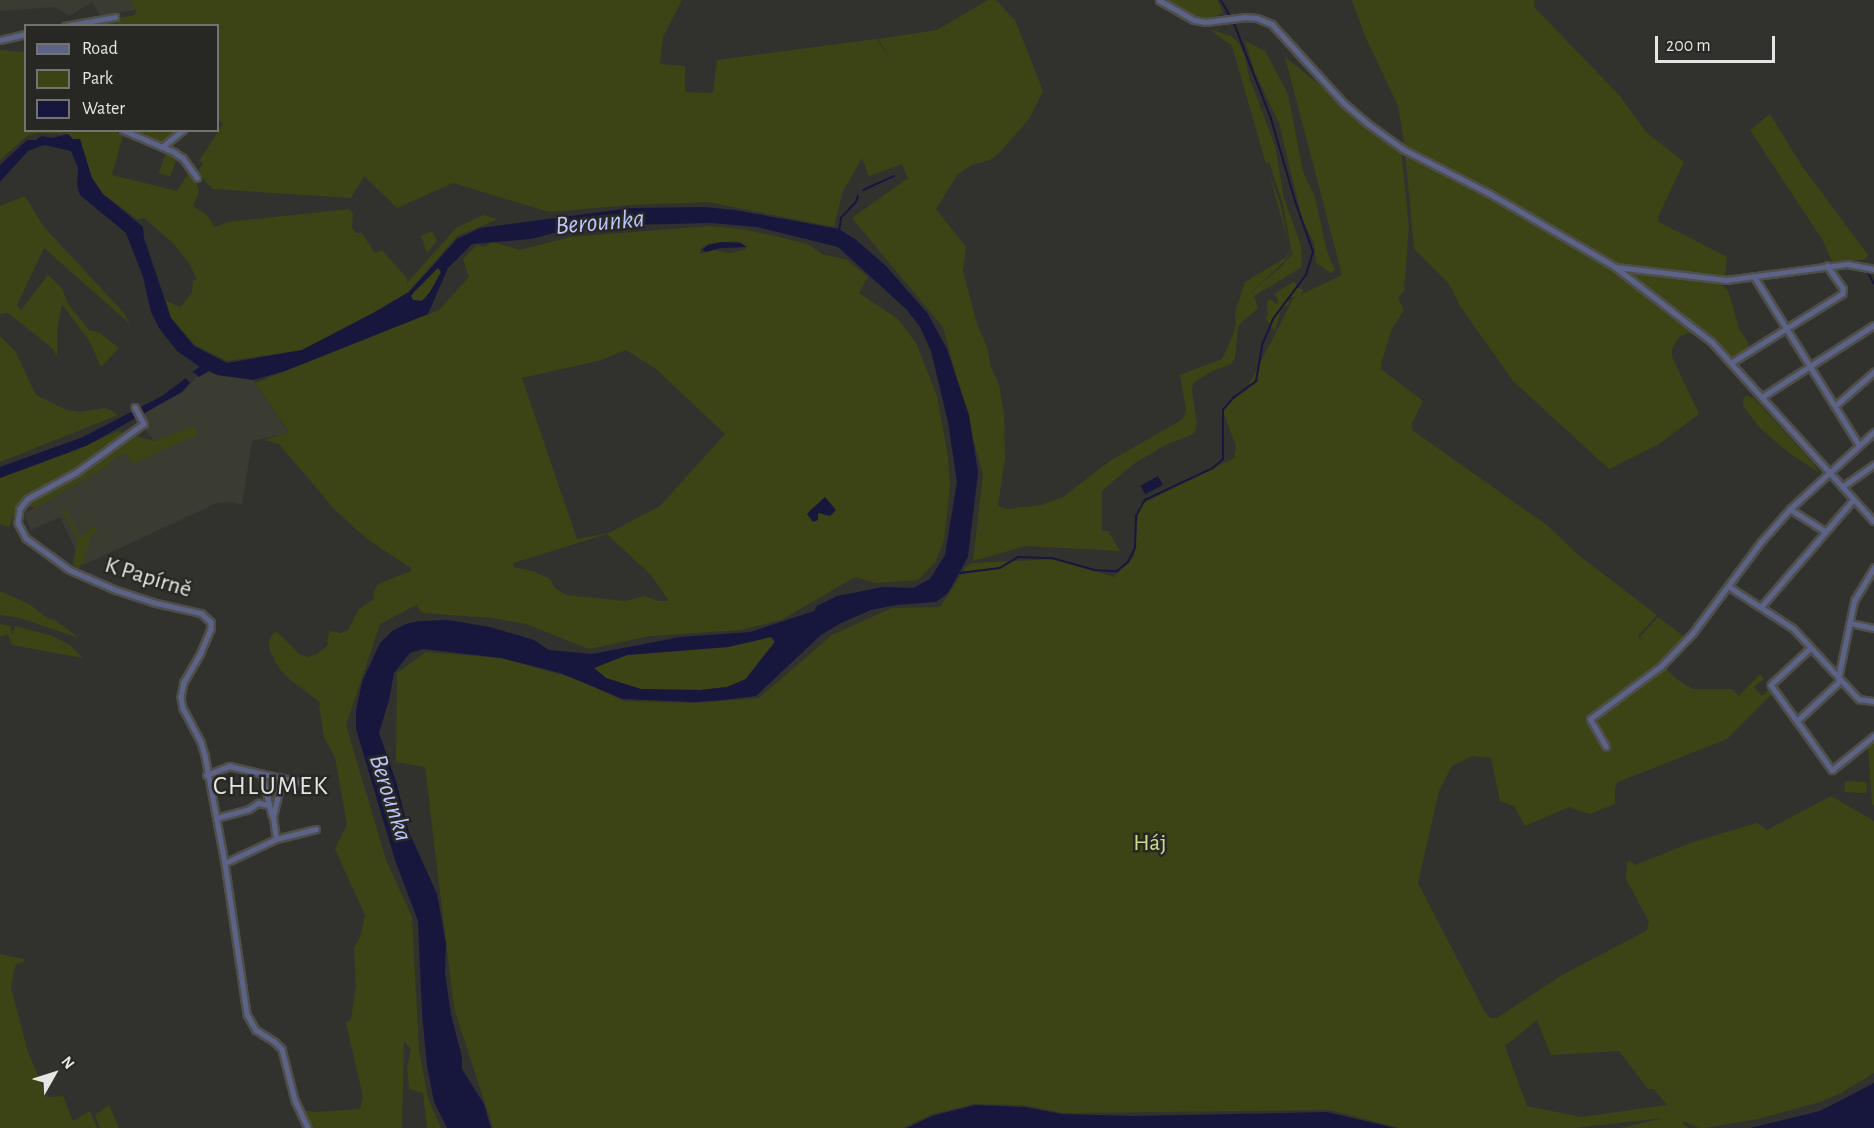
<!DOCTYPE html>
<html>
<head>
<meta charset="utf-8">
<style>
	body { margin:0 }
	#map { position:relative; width:1874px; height:1128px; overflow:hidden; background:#31322e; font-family:"Alegreya Sans",sans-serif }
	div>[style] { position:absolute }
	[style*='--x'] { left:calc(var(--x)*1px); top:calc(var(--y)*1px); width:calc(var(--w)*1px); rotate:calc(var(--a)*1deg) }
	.built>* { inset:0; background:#3a3c32 }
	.green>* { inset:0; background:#3c4415; transform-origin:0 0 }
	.water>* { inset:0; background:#17173e; transform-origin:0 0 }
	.stream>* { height:1.5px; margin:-0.75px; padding:0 0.75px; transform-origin:0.75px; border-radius:0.75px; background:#17173e }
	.roads { filter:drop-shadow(2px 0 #4e4f4b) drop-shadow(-2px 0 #4e4f4b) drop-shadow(0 2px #4e4f4b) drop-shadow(0 -2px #4e4f4b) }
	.minor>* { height:4.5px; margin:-2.25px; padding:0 2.25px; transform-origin:2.25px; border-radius:2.25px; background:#5d6287 }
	span { translate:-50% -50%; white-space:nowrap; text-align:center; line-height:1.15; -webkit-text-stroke:5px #272824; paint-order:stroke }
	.street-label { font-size:24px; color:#e5e6e3 }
	.park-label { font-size:24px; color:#cada8d }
	.water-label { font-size:26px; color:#bcc4fd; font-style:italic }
	.neighbourhood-label { font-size:26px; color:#e5e6e3; letter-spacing:1.5px }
	.legend { position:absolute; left:24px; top:24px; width:195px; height:108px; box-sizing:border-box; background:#272824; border:2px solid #737470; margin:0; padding:8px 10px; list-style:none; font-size:18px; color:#e5e6e3 }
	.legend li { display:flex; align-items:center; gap:12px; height:30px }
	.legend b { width:30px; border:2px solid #737470 }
	.north { position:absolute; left:24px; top:1044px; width:60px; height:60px; -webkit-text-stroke:4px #272824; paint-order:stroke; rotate:51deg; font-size:16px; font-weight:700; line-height:24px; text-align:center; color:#e5e6e3 }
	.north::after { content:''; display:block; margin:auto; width:21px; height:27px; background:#e5e6e3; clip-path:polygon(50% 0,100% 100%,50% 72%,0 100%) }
	.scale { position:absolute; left:1655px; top:36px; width:120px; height:27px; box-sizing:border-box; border:3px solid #e5e6e3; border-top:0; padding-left:8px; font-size:18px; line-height:21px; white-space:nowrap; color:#e5e6e3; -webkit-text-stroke:4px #272824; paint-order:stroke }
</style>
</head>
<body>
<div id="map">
	<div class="built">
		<i style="clip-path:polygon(0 0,130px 0,136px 10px,100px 15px,92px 2px,69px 16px,55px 7px,0 11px)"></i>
		<i style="clip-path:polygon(209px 371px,217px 375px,253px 380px,289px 433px,252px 441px,242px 505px,232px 502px,217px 503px,83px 565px,73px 562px,76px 550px,60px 517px,31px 530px,24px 514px,106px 467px,115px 457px,126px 454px,132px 464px,194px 426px,154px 441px,136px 418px,182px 392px,198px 376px)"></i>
	</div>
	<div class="green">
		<i style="clip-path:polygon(130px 0,682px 0,663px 37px,660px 64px,685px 66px,685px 92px,713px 93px,717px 60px,876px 39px,889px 56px,878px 39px,937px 30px,988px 0,996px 0,1015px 20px,1043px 91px,1029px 119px,1000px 152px,990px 160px,972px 165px,958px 174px,936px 209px,966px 247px,963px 271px,977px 324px,987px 347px,991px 368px,999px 384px,1004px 414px,1005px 458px,998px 506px,1007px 509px,1041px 505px,1063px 497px,1110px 461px,1183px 419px,1186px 410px,1180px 375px,1222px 359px,1231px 340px,1236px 325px,1235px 312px,1245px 282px,1285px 258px,1290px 250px,1270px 176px,1280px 202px,1290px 252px,1285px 261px,1251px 292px,1282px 266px,1292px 254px,1283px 204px,1269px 162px,1266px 164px,1232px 46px,1209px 29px,1231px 36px,1239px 43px,1245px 57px,1249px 77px,1275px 146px,1284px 198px,1301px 246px,1302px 267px,1254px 296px,1258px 308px,1238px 326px,1235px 358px,1231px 364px,1210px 372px,1193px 383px,1192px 390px,1197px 424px,1194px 434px,1167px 444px,1135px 463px,1102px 491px,1102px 531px,1108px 531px,1120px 551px,1026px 546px,973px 561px,983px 475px,943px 327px,852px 218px,908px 178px,902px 164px,869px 176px,862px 158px,843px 191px,834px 227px,708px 202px,630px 205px,549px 212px,453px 183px,397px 208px,364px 176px,351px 198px,213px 189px,203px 179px,199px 169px,203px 164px,199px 161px,223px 124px,218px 120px,218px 26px,85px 24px,135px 15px,136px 10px)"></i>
		<i style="clip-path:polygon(1168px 0,1217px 0,1223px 13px,1209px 18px,1196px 16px)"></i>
		<i style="clip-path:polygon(1352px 0,1535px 0,1534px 7px,1620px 96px,1646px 132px,1684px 162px,1658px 217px,1659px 222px,1727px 257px,1725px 278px,1614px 265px,1437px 162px,1405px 148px,1398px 106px,1365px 36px)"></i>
		<i style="clip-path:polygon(1245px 41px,1265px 51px,1288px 94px,1303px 172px,1315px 197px,1327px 252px,1335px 270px,1331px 273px,1316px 263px,1314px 243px,1302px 218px,1279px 123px,1255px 73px)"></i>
		<i style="clip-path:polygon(0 50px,25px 52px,26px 130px,110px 130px,123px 135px,112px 175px,177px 191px,189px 172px,195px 178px,199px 192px,193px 206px,207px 215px,215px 227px,228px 222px,349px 209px,353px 214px,352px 228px,356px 233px,362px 233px,375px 253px,382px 250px,407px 278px,407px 283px,456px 228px,483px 215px,498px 219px,457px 236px,408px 292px,373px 313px,302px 350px,227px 361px,195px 345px,171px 318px,166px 301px,181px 307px,192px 292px,193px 280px,197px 280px,189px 263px,173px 243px,144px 218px,137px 219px,103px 194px,92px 178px,83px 150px,68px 134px,36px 133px,27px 136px,0 160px)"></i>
		<i style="clip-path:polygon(evenodd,1285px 57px,1401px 150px,1409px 227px,1404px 291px,1398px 298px,1404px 310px,1392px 329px,1381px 363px,1382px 370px,1423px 401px,1412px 423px,1412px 430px,1548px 526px,1577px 554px,1657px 615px,1638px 636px,1643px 642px,1640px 637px,1658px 617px,1690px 641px,1666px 665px,1668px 671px,1678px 680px,1693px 689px,1732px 689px,1739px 696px,1760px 674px,1764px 679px,1754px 687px,1762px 696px,1770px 689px,1773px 693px,1727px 739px,1618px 782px,1615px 788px,1615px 804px,1590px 814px,1569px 807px,1525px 826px,1514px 806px,1500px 801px,1491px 758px,1472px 756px,1452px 766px,1439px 791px,1418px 883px,1485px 1012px,1490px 1018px,1497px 1018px,1562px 975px,1646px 931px,1649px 922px,1626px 879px,1627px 862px,1630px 861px,1635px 865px,1693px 842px,1757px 823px,1767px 830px,1831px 796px,1874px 821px,1874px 1073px,1841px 1093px,1820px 1102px,1758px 1119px,1705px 1128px,1699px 1128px,1683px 1121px,1683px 1124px,1689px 1128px,1621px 1128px,1663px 1118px,1573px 1128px,1399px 1128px,1330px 1110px,1063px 1113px,1023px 1105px,974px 1104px,932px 1114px,903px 1128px,493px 1128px,454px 1008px,425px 767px,396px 762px,397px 673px,426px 652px,501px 658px,580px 680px,623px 701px,696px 703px,759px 698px,832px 635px,892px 608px,940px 607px,966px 567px,973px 563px,1054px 559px,1114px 577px,1134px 557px,1139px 505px,1234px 458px,1236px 446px,1222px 409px,1247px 389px,1293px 299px,1298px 296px,1289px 298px,1289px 304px,1281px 309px,1275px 331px,1265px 318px,1268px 316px,1267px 302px,1270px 299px,1277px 304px,1278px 299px,1274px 294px,1293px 282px,1296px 283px,1296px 287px,1304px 290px,1300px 295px,1342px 275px,1285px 57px,1537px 1020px,1551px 1055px,1619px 1051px,1648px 1089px,1654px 1089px,1667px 1105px,1581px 1117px,1527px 1106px,1505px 1046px,1537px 1020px)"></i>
		<i style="clip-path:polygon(1770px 114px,1802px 166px,1868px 255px,1865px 260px,1832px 261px,1822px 239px,1750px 130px)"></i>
		<i style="clip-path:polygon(130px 131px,180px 131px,162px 143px,147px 138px,146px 133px,141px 135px)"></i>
		<i style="clip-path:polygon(1405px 152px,1488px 194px,1613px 269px,1694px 329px,1695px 335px,1688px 333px,1679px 337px,1672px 349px,1672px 357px,1699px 414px,1659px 444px,1609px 469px,1513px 381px,1460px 306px,1449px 284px,1414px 249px)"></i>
		<i style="left:166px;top:153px;width:12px;height:21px;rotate:20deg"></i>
		<i style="clip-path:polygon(25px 196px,44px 227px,124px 313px,130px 324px,44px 248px,17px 305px,21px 310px,48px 275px,62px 288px,68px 304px,89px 330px,100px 333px,119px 348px,101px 367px,90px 342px,62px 304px,57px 329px,57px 356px,52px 348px,8px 313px,0 314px,0 206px)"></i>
		<i style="clip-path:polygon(evenodd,711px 226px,747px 230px,796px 241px,809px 245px,822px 254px,847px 260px,868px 277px,859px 293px,898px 319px,916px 343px,937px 396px,948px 457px,950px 486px,944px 540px,936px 561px,918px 580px,876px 583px,855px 577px,781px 620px,741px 630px,650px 636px,589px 649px,526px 624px,492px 618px,423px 613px,417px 607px,418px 604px,380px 624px,346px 725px,386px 860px,412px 917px,419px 1050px,428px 1098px,441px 1128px,427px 1128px,423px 1093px,409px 1089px,407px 1067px,411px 1049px,404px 1041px,402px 1128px,311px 1128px,303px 1110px,316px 1112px,360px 1109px,363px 1097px,346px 1023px,351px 1019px,356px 986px,354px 948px,360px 937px,365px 915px,335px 849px,347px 824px,335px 758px,324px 737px,319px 706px,321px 703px,289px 679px,279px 668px,270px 651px,269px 640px,273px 633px,277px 632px,299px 654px,308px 657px,317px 654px,327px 646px,329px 631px,341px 633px,348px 630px,359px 609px,374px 599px,373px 593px,378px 584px,411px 571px,411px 568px,367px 539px,334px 509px,279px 444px,264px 440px,289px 432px,255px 383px,439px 310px,469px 277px,463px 259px,477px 245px,485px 247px,492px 242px,520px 250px,570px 237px,711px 226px,737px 241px,743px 243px,746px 249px,730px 253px,713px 250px,700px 254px,700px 249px,709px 243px,737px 241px,711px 226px,626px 350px,656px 369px,725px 434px,660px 506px,609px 533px,577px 539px,522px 378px,598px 361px,626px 350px,711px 226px,825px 498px,822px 512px,817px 514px,818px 520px,809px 511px,825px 498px,711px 226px,607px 534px,651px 575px,669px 601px,659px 601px,644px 596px,625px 601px,566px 595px,555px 588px,550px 579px,535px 572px,514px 567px,513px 563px,607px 534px)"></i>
		<i style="clip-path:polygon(432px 231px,437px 241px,427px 253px,421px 236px)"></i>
		<i style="clip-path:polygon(1614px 266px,1723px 279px,1720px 285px,1725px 287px,1729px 293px,1739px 329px,1748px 342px,1748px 351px,1731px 358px,1709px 334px,1705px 333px)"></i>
		<i style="clip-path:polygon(438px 267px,441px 272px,430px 292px,422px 301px,413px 300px,411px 296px,414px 292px)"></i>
		<i style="clip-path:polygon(0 336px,15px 351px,36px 395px,66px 410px,79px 412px,106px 408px,118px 415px,0 462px)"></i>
		<i style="clip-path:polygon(1747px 396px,1754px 398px,1813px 463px,1819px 473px,1788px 452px,1760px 428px,1743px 406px,1743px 399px)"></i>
		<i style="clip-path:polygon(194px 426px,198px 434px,132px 464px,126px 454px,116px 457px,106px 467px,35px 508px,20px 503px,9px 527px,0 524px,0 478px,72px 452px,118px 431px,154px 441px)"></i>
		<i style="clip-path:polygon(63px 506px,80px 535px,85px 535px,91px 526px,99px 530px,91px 535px,83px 563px,78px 569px,73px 564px,78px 539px,63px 512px)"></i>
		<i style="clip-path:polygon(0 591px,29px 604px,49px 619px,55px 620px,79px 638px,20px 618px,0 615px)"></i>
		<i style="clip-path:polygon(0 624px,11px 626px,12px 635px,15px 626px,52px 636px,70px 645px,83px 658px,12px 645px,8px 634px,0 637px)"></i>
		<i style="clip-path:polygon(771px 637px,775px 641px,745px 679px,727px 687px,700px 690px,641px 689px,606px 678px,593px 667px,627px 655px,728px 647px)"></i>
		<i style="clip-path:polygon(1874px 741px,1874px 805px,1872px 805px,1868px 745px)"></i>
		<i style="clip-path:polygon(270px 777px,277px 779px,280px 783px,273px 814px,265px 780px)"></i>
		<i style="left:1845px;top:781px;width:22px;height:11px;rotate:3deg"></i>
		<i style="clip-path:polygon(0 954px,24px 959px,24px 962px,17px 964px,14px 969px,11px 988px,28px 1052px,47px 1097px,63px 1096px,73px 1121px,90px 1111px,97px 1128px,0 1128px)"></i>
		<i style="clip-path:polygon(109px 1105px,119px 1128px,100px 1128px,95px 1115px)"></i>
	</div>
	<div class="water">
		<i style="clip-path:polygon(evenodd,68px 134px,73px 139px,80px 139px,92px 178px,103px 194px,143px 227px,144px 238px,171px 318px,194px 346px,227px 363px,302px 350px,373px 313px,409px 292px,457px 239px,480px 228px,631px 208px,704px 207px,735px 210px,839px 229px,855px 239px,886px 266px,928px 314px,947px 349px,969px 415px,978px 472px,968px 557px,948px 593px,936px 602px,896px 605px,871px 610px,841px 623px,821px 635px,756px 696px,723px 700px,695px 702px,623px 699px,560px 673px,501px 658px,423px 649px,410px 653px,394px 673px,389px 700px,379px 733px,396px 781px,409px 832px,437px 894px,446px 944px,445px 973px,451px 1015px,462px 1057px,462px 1069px,484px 1104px,491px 1128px,447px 1128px,434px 1102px,427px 1066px,422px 1014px,418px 921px,395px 860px,356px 729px,356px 711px,362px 682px,380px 643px,392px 631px,406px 624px,418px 621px,448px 620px,490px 627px,534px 640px,549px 650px,592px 654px,680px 637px,750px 632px,814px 611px,817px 606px,837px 596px,883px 587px,913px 588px,930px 579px,945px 555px,957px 482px,948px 422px,931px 351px,920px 327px,907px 310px,838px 247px,757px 227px,711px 223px,582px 226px,531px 239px,472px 244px,448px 268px,428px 314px,285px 371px,253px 380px,217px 375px,209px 371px,199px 377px,194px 372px,200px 367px,177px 351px,159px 328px,151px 312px,143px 277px,126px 233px,80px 195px,77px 185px,78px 168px,71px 151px,44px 145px,28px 151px,0 182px,0 165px,27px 140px,36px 140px,42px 136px,52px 138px,68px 134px,438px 268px,441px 272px,430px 292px,422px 301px,413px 300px,411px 296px,414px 292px,438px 268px,68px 134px,771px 637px,775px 642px,746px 679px,727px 687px,700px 690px,641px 689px,606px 678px,594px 668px,627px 655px,728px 647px,771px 637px)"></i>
		<i style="clip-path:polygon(721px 242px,740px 243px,747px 247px,721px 248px,706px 252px,702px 250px,708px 245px)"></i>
		<i style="clip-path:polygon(186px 378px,190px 383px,182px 392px,88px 445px,0 478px,0 467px,83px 437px,162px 396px)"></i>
		<i style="left:1158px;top:476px;width:10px;height:20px;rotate:61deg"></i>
		<i style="clip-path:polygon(825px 497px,836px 510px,830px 516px,818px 513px,818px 520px,813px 522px,807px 514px)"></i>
		<i style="clip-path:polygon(1874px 1083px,1874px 1128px,1750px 1128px,1820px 1111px)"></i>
		<i style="clip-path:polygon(975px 1105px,1024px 1107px,1062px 1114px,1134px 1116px,1327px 1112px,1395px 1128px,907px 1128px,932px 1116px)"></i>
	</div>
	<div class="stream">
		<i style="--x:1221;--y:0;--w:20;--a:60"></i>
		<i style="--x:863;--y:190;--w:34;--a:-24"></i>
		<i style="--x:839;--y:231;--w:13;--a:-81"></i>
		<i style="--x:841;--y:218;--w:22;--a:-47"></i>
		<i style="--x:856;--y:202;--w:6;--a:-72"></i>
		<i style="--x:1867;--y:270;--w:15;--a:62"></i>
		<i style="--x:194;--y:372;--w:7;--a:-34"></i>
		<i style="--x:960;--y:573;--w:40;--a:-7.1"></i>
		<i style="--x:1000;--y:568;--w:21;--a:-31"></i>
		<i style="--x:1018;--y:557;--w:34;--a:2"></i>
		<i style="--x:1052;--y:558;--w:45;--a:15.6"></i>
		<i style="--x:1095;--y:570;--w:22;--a:3"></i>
		<i style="--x:1117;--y:571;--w:14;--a:-39"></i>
		<i style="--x:1128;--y:562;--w:16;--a:-63"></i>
		<i style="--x:1135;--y:548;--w:32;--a:-88"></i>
		<i style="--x:1136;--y:516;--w:18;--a:-61"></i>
		<i style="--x:1145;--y:500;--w:75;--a:-25.2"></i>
		<i style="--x:1213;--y:468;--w:13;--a:-42"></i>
		<i style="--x:1223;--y:459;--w:49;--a:-90"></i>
		<i style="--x:1223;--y:410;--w:16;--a:-50"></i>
		<i style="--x:1233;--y:398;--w:29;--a:-36"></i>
		<i style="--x:1256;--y:381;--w:39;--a:-80"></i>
		<i style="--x:1263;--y:343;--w:26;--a:-67"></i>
		<i style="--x:1273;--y:319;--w:55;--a:-53.1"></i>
		<i style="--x:1306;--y:275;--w:24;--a:-73"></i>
		<i style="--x:1313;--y:252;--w:51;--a:-109.5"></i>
		<i style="--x:1296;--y:204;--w:89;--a:-106.4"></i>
		<i style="--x:1271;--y:119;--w:105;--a:-111.2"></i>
	</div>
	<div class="roads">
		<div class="minor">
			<i style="--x:1159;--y:0;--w:40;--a:29.7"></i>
			<i style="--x:1194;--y:20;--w:12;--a:9"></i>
			<i style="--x:1206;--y:22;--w:38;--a:-7"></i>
			<i style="--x:1244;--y:17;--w:13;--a:4"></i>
			<i style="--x:1257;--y:18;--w:16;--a:22"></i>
			<i style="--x:1272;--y:24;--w:107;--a:47.7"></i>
			<i style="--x:1344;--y:103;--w:30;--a:41"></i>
			<i style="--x:1367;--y:123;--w:44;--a:35.8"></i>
			<i style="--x:1403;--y:149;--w:97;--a:27.1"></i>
			<i style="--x:1489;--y:193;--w:145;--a:30.3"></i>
			<i style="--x:1614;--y:266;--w:124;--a:37.8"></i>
			<i style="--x:1712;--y:342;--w:241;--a:47.9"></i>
			<i style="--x:65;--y:26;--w:51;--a:-10.2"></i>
			<i style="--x:0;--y:40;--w:27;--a:-13"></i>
			<i style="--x:123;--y:130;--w:56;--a:23.3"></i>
			<i style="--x:174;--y:152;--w:11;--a:34"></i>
			<i style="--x:183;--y:158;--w:24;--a:54"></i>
			<i style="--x:162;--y:147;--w:27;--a:-39"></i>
			<i style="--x:1616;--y:267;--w:111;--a:6.7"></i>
			<i style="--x:1726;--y:280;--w:123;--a:-7.5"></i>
			<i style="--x:1848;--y:264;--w:26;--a:11"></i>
			<i style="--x:1754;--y:276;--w:199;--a:58.1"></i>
			<i style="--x:1731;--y:363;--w:131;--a:-31.9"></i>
			<i style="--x:1842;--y:294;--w:5;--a:-79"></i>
			<i style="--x:1843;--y:289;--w:28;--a:-125"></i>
			<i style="--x:1762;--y:397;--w:133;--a:-32.7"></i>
			<i style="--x:1835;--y:406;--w:52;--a:-41.1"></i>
			<i style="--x:135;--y:407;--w:19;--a:62"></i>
			<i style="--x:144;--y:424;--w:84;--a:144.2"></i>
			<i style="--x:76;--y:473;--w:55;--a:151.6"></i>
			<i style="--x:28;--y:499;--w:13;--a:129"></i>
			<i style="--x:20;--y:509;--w:14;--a:98"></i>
			<i style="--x:18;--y:523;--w:17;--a:62"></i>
			<i style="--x:26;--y:538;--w:54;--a:36"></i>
			<i style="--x:70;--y:570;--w:50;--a:23.5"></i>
			<i style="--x:116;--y:590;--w:38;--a:18"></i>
			<i style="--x:152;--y:602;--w:50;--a:12.7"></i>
			<i style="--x:201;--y:613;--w:13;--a:42"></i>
			<i style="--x:211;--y:622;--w:7;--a:90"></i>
			<i style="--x:211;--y:629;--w:26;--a:113"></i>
			<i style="--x:201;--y:653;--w:34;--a:120"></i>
			<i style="--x:184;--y:682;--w:15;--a:101"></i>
			<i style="--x:181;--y:697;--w:11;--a:80"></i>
			<i style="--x:183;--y:708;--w:38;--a:62"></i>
			<i style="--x:201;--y:742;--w:14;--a:73"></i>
			<i style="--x:205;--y:755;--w:110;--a:79.5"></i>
			<i style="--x:225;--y:863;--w:153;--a:81.7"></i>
			<i style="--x:247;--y:1014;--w:18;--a:61"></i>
			<i style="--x:256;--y:1030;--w:22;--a:32"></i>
			<i style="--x:275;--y:1042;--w:10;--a:45"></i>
			<i style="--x:282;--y:1049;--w:53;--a:75.7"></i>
			<i style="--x:295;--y:1100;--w:31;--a:65"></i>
			<i style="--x:1842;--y:487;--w:39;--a:-35"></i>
			<i style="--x:1790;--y:509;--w:41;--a:32.2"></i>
			<i style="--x:1728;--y:586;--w:77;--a:32.9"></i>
			<i style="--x:1793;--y:628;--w:97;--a:47.1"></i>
			<i style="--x:1859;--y:699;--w:15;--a:8"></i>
			<i style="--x:1761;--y:607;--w:141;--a:-49.3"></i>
			<i style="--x:1850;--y:623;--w:25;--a:12"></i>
			<i style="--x:1811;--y:648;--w:54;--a:137.2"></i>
			<i style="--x:1771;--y:685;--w:44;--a:54.2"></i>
			<i style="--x:1797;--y:721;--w:59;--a:-42.9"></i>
			<i style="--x:1838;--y:679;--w:80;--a:-78.4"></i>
			<i style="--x:1854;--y:601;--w:39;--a:-59"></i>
			<i style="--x:1797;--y:721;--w:60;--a:54.5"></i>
			<i style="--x:1832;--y:770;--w:54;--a:-39"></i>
			<i style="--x:1606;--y:747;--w:32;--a:-120"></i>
			<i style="--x:1590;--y:719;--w:89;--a:-36.7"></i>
			<i style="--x:1661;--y:666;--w:45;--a:-45.9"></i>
			<i style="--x:1692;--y:634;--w:114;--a:-53.2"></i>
			<i style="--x:1760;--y:543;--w:45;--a:-48.6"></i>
			<i style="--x:1790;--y:509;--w:114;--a:-42.5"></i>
			<i style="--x:262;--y:774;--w:42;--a:76.3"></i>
			<i style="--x:206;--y:775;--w:25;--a:-21"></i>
			<i style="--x:229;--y:766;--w:76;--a:12.9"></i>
			<i style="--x:216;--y:818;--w:34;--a:-15"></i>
			<i style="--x:249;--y:809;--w:11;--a:-34"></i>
			<i style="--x:258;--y:803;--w:11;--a:10"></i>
			<i style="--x:276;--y:839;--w:22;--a:-98"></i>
			<i style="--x:273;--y:817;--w:40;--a:-77"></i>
			<i style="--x:225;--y:863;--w:56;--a:-25.2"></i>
			<i style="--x:276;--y:839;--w:41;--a:-14"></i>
		</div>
	</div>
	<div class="street-label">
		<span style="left:148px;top:578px;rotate:17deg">K Papírně</span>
	</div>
	<div class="park-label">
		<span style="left:1150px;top:844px">Háj</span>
	</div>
	<div class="water-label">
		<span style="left:600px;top:223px;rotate:-5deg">Berounka</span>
		<span style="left:390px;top:798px;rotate:72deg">Berounka</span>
	</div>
	<div class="neighbourhood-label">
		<span style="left:271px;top:787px">CHLUMEK</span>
	</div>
	<ul class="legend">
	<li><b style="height:8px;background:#5d6287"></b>Road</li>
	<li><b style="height:16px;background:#3c4415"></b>Park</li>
	<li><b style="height:16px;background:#17173e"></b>Water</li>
	</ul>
	<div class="north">N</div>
	<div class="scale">200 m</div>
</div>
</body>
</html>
